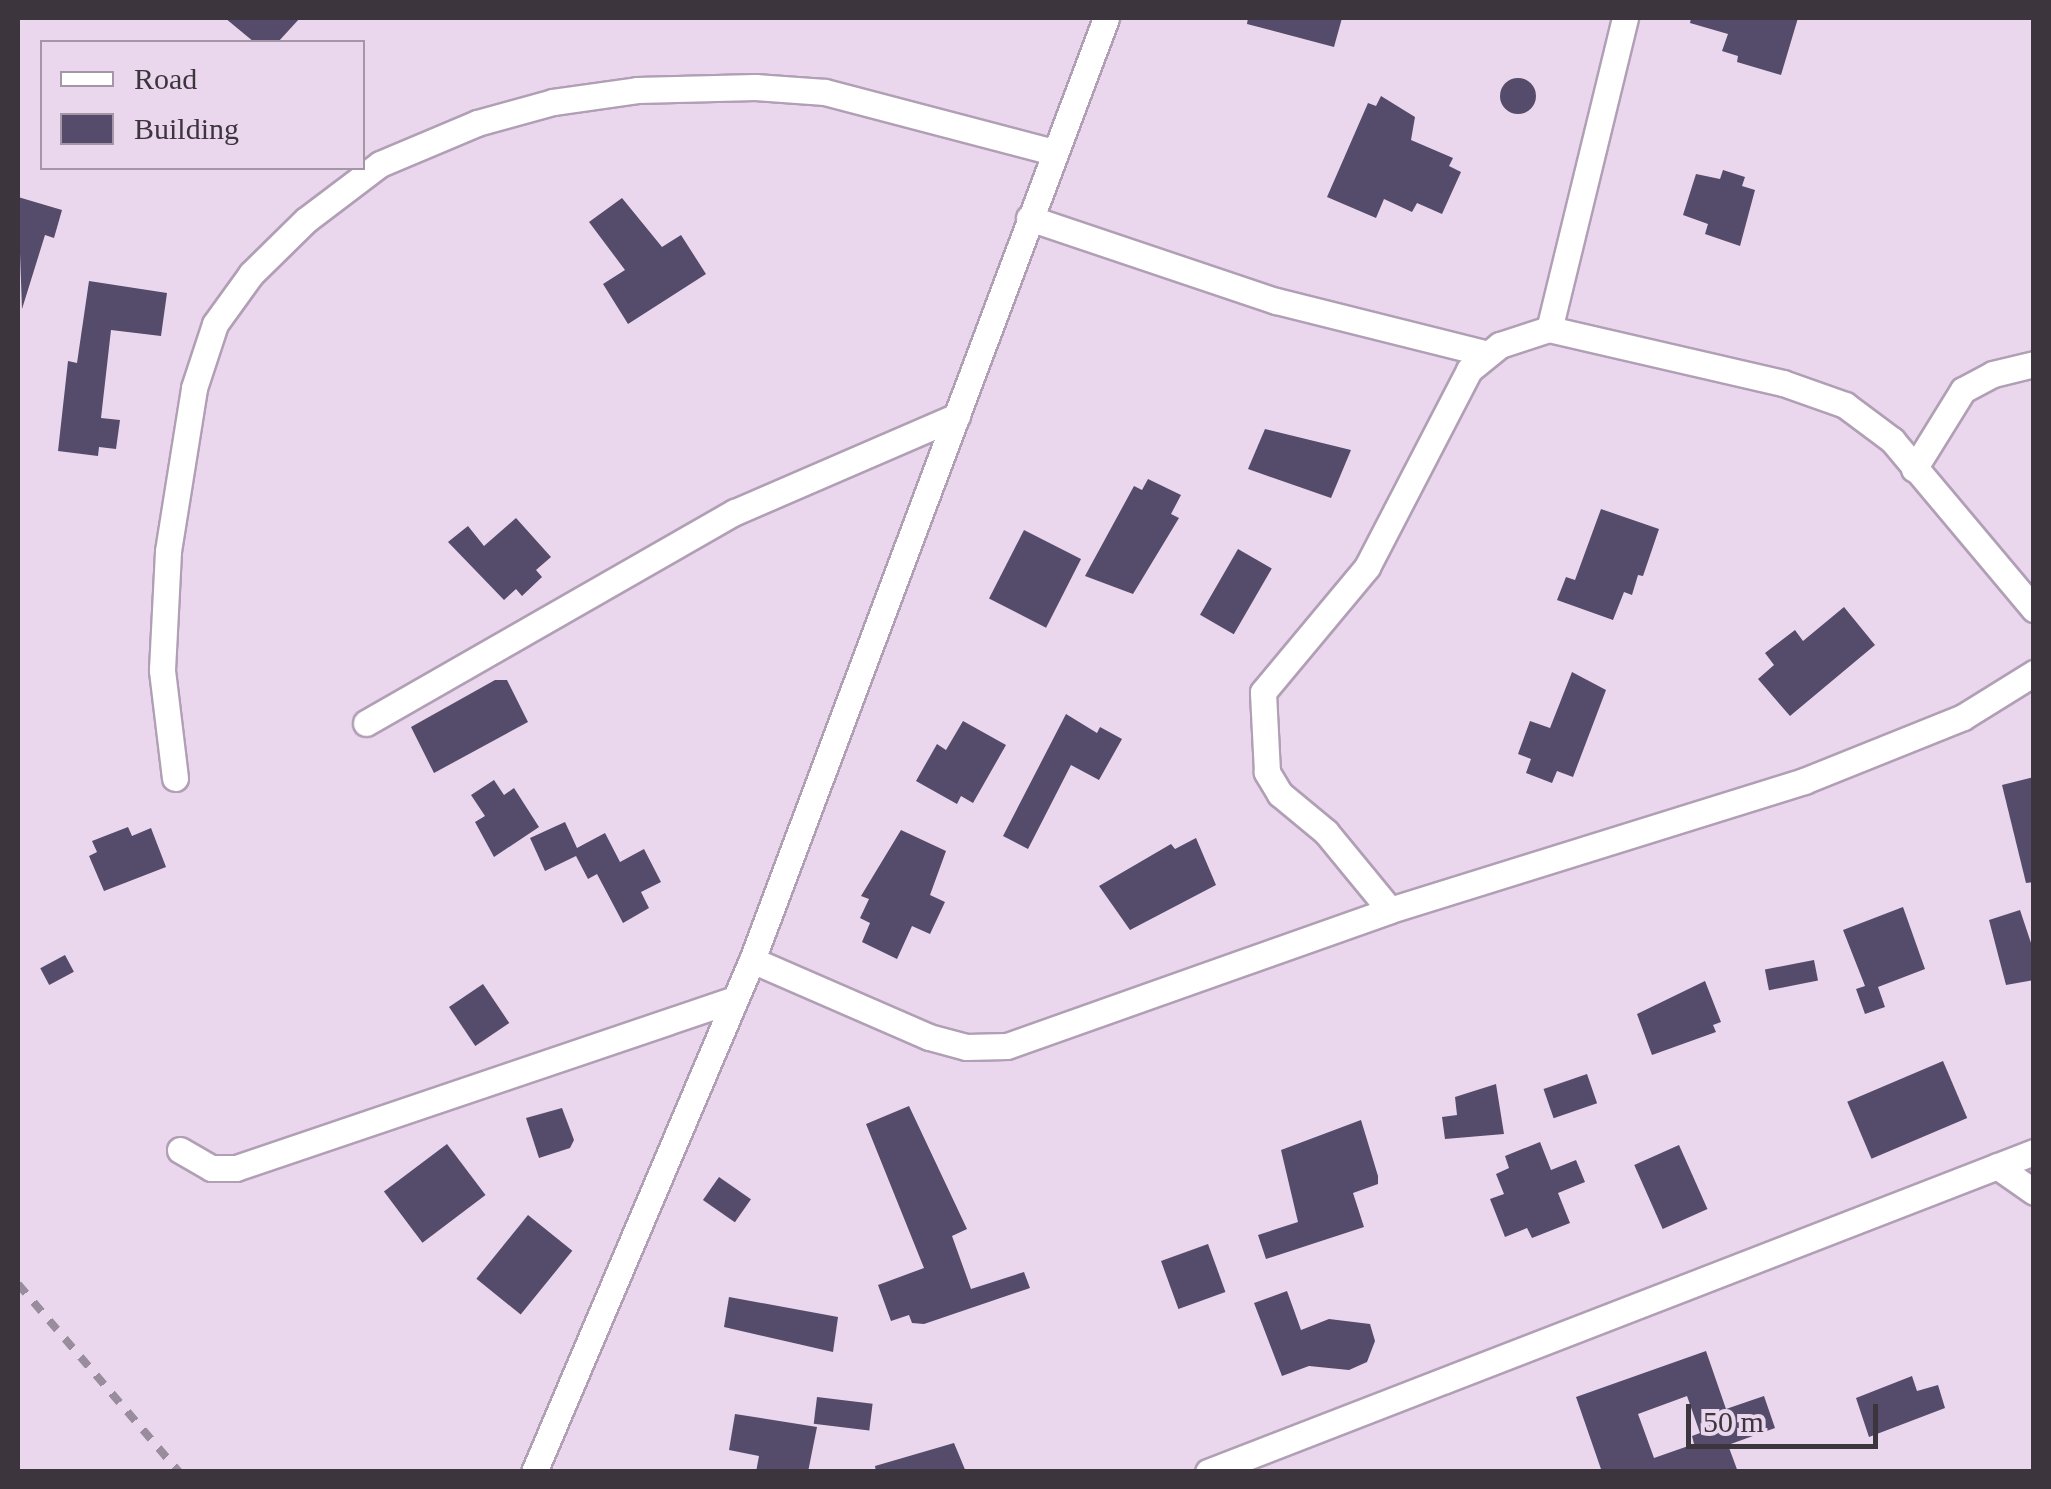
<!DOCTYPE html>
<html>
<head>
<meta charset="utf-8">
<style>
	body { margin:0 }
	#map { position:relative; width:2051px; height:1489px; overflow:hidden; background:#ead7ed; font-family:Georgia,serif }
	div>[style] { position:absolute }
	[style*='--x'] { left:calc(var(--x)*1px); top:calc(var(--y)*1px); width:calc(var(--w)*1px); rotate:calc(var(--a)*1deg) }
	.building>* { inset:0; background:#554b6a; transform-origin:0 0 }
	.round { border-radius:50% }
	.roads { filter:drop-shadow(2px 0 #b19fb5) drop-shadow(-2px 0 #b19fb5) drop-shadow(0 2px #b19fb5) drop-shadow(0 -2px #b19fb5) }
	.street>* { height:25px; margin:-12.5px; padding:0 12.5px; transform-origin:12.5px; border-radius:12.5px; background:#fff }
	.rail>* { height:8px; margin-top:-4px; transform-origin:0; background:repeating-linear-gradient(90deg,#998c9c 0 12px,transparent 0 24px) }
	span { translate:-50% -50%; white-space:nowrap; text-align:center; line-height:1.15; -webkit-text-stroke:10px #ead7ed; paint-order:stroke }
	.frame { position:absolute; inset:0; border:20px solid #3c353e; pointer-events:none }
	.legend { position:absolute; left:40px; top:40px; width:325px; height:130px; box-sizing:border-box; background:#ead7ed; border:2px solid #a496a7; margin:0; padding:12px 18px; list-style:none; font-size:30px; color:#3c353e }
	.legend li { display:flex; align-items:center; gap:20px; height:50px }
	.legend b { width:50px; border:2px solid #a496a7 }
	.scale { position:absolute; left:1686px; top:1404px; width:192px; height:45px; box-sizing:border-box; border:5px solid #3c353e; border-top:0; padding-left:12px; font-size:30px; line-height:35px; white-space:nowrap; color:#3c353e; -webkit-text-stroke:8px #ead7ed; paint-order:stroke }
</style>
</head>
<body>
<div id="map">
	<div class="building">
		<i style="clip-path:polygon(225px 18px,300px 18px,278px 42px,254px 42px)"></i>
		<i style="clip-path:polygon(1248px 18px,1342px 18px,1334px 47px,1247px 24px)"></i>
		<i style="clip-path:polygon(1691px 18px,1798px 18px,1781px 75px,1737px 62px,1738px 56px,1722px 51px,1728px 34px,1690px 23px)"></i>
		<i class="round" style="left:1500px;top:78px;width:36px;height:36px"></i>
		<i style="clip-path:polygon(1381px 96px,1415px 117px,1411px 140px,1453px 158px,1449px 166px,1461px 172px,1442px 214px,1417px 203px,1412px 212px,1384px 199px,1376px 218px,1327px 197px,1368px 103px,1376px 106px)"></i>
		<i style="clip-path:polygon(1723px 170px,1745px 177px,1742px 186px,1755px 190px,1740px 246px,1705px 234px,1708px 224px,1683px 215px,1696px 174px,1720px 179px)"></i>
		<i style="clip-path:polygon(18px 197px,62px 210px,54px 238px,45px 235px,22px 309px)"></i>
		<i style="clip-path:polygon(622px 198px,662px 247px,681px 235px,706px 274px,628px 324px,603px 284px,625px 270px,589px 222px)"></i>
		<i style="clip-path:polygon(89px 281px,167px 293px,161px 336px,111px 330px,101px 418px,120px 420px,116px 449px,99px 447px,98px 456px,58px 451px,68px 361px,77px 363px)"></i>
		<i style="clip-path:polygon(1265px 429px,1351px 450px,1331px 498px,1248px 469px)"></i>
		<i style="clip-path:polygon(1148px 479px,1181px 495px,1171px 514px,1179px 518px,1133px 594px,1085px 576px,1134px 486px,1142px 490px)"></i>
		<i style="clip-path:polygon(1601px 509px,1659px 529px,1643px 576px,1638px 575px,1632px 595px,1624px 592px,1613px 620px,1557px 600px,1566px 577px,1575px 580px)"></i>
		<i style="clip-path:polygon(516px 518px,551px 557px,536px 570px,542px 577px,522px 596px,516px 589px,504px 600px,448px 542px,468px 526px,484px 546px)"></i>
		<i style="left:1024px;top:530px;width:64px;height:77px;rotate:27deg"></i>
		<i style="left:1238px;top:549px;width:39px;height:76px;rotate:30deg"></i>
		<i style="clip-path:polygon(1844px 607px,1875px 645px,1790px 716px,1758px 679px,1774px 665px,1765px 653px,1795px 630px,1803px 641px)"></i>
		<i style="clip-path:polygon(1572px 672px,1606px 690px,1573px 777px,1557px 771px,1552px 783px,1526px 773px,1531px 759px,1518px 754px,1530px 721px,1550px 728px)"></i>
		<i style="clip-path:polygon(495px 680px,507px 680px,528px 722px,434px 773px,411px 727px)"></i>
		<i style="clip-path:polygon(1066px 714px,1097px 733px,1100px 727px,1122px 739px,1099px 780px,1071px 765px,1028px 849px,1003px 836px)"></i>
		<i style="clip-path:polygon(963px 721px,1006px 745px,973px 803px,961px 796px,957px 804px,916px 781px,937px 744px,946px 750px)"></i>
		<i style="clip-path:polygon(2034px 777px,2034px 882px,2026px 883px,2002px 785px)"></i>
		<i style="clip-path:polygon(494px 780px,504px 795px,514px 788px,539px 827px,494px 857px,475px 822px,485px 816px,471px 795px)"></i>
		<i style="clip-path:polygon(565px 822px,577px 848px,605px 833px,620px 862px,644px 849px,661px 882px,641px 892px,649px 908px,623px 923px,597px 874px,588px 879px,576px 856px,545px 871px,530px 838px)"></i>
		<i style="clip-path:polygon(128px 827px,132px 836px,151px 828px,166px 867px,104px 891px,89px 856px,97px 852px,92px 841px)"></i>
		<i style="clip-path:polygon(901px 830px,946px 851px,930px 895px,945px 902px,930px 934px,912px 926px,897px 959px,862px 942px,870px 923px,860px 918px,869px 899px,861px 896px)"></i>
		<i style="clip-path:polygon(1196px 838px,1216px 885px,1130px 930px,1099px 886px,1171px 844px,1175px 849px)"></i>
		<i style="clip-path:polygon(1903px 907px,1925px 969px,1878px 987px,1885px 1007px,1865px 1014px,1856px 989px,1865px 986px,1843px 930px)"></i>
		<i style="clip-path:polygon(2020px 910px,2034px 952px,2034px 980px,2006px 985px,1989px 920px)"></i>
		<i style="left:65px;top:955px;width:19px;height:28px;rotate:62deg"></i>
		<i style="left:1814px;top:960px;width:21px;height:50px;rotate:79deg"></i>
		<i style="clip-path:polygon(1705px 981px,1721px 1022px,1713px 1025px,1716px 1032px,1652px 1055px,1637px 1014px)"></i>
		<i style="left:483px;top:984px;width:47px;height:41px;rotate:56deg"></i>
		<i style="left:1943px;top:1061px;width:62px;height:104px;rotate:67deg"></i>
		<i style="left:1587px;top:1074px;width:31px;height:46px;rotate:71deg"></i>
		<i style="clip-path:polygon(1496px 1084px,1504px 1134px,1445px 1139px,1442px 1117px,1457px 1115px,1455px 1097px)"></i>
		<i style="clip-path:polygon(909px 1106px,967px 1229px,952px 1236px,971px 1289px,1024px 1272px,1030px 1288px,924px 1324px,912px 1323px,909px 1315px,891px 1321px,878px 1285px,924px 1268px,866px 1124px)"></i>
		<i style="clip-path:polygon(562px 1108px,574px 1140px,570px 1148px,539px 1158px,526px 1118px)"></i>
		<i style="clip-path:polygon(1361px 1120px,1378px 1176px,1378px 1184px,1353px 1193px,1364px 1227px,1266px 1259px,1258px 1235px,1298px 1222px,1281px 1150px)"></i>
		<i style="clip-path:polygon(1540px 1142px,1551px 1170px,1576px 1160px,1585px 1182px,1558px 1193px,1570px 1223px,1532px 1238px,1527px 1228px,1505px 1237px,1490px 1199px,1504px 1194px,1496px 1174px,1509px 1168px,1505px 1156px)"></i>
		<i style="left:447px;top:1144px;width:64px;height:79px;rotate:53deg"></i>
		<i style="left:1679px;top:1145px;width:70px;height:49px;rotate:66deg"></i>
		<i style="left:719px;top:1177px;width:39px;height:28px;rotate:35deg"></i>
		<i style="left:528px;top:1215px;width:57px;height:82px;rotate:39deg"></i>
		<i style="left:1208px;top:1244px;width:51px;height:50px;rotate:70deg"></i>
		<i style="clip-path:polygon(1287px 1291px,1301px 1330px,1329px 1319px,1370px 1324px,1375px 1341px,1367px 1362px,1349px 1370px,1309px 1366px,1282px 1376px,1254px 1303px)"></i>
		<i style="clip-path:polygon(729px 1297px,838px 1317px,833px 1352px,724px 1327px)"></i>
		<i style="clip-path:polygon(evenodd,1706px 1351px,1726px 1409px,1764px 1396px,1775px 1428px,1728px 1445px,1738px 1472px,1602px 1472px,1576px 1397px,1706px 1351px,1687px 1396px,1700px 1433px,1692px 1436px,1694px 1444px,1654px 1458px,1638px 1414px,1687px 1396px)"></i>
		<i style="clip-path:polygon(1912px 1376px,1917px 1391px,1938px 1385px,1945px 1408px,1869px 1437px,1856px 1398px)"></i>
		<i style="left:817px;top:1397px;width:56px;height:27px;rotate:7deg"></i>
		<i style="clip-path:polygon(735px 1414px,817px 1427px,808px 1472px,756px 1472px,759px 1456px,729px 1450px)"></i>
		<i style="clip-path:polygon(954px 1443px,966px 1472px,876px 1472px,875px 1466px)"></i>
	</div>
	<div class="roads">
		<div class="street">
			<i style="--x:1625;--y:18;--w:320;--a:103.7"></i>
			<i style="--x:1549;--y:329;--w:240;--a:13"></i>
			<i style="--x:1783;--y:383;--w:66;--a:19.5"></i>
			<i style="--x:1845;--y:405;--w:59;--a:36.7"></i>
			<i style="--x:1892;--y:440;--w:221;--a:50"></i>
			<i style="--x:1029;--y:218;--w:261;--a:18.6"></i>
			<i style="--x:1276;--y:301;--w:215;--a:14"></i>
			<i style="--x:1914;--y:469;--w:93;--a:-58.2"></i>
			<i style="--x:1963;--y:390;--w:34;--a:-28"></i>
			<i style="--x:1993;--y:374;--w:42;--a:-13.7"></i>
			<i style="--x:366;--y:723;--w:425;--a:-29.8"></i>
			<i style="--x:735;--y:512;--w:242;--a:-23.4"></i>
			<i style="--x:175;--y:778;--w:109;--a:-96.9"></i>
			<i style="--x:162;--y:670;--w:119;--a:-87.1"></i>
			<i style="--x:168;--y:551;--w:165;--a:-80.9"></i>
			<i style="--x:194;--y:388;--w:67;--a:-71.8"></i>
			<i style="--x:215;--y:324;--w:62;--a:-54.2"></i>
			<i style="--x:251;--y:274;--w:77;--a:-44.5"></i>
			<i style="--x:306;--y:220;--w:93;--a:-37.1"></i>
			<i style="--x:380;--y:164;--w:105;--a:-22.9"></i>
			<i style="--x:477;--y:123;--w:79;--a:-15.4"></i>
			<i style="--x:553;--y:102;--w:85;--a:-8.1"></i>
			<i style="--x:637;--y:90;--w:118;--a:-1.5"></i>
			<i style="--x:755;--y:87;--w:70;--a:4.1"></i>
			<i style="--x:825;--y:92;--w:236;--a:14.7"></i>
			<i style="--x:1390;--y:910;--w:101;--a:-129.4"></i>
			<i style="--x:1326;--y:832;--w:60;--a:-140.4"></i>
			<i style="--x:1280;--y:794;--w:26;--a:-121"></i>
			<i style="--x:1267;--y:772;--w:80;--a:-92.9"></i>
			<i style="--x:1263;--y:692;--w:163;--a:-50.2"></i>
			<i style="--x:1367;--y:567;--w:222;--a:-62.6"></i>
			<i style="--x:1469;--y:370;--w:40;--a:-39"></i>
			<i style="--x:1500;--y:345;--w:52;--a:-18.1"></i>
			<i style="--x:752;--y:960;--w:193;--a:23.5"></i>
			<i style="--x:929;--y:1037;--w:38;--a:15"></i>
			<i style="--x:966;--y:1047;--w:41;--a:-1.4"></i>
			<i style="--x:1007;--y:1046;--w:406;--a:-19.5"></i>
			<i style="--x:1390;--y:910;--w:434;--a:-17.3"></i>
			<i style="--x:1804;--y:781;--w:171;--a:-21.9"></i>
			<i style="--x:1963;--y:717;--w:84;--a:-31.8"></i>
			<i style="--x:180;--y:1150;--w:36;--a:30"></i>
			<i style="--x:211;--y:1168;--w:25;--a:0"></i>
			<i style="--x:236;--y:1168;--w:527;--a:-18.71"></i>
			<i style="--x:1997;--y:1166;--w:45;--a:35.1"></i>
			<i style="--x:534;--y:1472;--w:556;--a:-66.94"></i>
			<i style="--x:752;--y:960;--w:1006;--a:-69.4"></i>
			<i style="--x:1208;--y:1472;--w:886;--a:-21.18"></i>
		</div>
	</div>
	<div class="rail">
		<i style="--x:18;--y:1284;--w:248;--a:49.4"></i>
	</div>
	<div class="frame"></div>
	<ul class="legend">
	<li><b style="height:12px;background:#fff"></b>Road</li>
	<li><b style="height:28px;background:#554b6a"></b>Building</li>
	</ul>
	<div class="scale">50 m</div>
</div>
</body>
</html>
